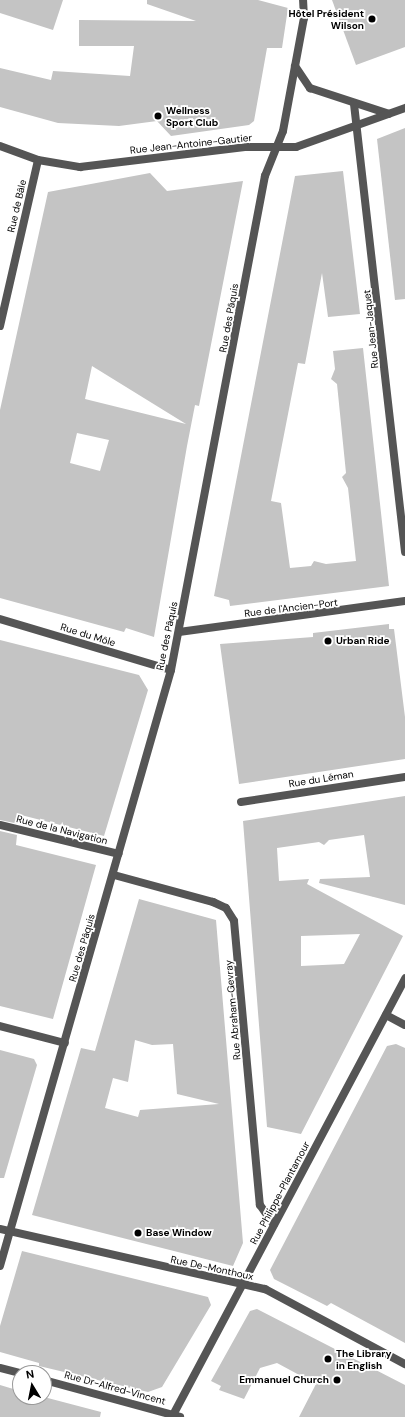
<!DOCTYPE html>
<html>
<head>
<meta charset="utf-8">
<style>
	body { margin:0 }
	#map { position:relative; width:405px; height:1417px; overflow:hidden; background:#fff; font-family:"DM Sans",sans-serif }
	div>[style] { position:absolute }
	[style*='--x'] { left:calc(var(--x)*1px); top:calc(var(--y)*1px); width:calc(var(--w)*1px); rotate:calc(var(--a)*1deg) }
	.building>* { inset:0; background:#c4c4c4 }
	.pedestrian>* { height:8px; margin:-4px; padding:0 4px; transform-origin:4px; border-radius:4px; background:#555 }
	.minor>* { height:8px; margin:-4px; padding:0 4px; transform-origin:4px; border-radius:4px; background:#555 }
	.dots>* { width:11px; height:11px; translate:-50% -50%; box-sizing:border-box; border:2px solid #fff; border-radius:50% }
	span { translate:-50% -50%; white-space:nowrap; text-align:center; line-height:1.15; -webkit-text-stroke:3.5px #fff; paint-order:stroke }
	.poi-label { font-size:10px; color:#000; font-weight:700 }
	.right { translate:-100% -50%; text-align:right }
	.left { translate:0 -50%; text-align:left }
	.street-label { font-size:10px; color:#000 }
	.north { position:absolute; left:12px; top:1365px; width:40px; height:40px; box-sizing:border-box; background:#fff; border:1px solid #999; border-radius:50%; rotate:350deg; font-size:11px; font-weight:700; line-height:16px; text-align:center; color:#000 }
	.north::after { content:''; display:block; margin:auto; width:14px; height:18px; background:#000; clip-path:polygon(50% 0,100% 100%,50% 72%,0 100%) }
</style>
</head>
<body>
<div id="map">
	<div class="building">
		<i style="clip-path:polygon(0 0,63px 0,53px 30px,0 13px)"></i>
		<i style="clip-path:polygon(147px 0,258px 0,288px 8px,282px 48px,267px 48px,254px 121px,249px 125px,171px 136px,157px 121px,119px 126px,58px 123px,0 107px,0 68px,51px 80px,53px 71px,130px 76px,134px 46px,79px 46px,79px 20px,196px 21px,147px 4px)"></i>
		<i style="clip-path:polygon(332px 0,405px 0,405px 47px,356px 65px)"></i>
		<i style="clip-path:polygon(405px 128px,405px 299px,395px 300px,377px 139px)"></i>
		<i style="clip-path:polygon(343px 171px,360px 314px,328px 317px,322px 273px,305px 364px,298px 363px,271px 501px,281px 503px,290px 568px,311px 566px,314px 561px,326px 564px,356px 561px,348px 488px,342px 477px,346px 473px,337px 384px,331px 379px,335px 369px,333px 351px,363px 348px,389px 586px,230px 606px,229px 600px,214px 596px,295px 176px)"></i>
		<i style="clip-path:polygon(evenodd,150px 173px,167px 191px,243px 181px,199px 406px,195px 405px,187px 446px,154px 637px,126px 628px,124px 632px,0 598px,0 410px,48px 192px,150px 173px,92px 366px,186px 424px,85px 399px,92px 366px,150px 173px,77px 433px,109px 440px,100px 471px,70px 463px,77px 433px)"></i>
		<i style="clip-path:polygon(389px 624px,389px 629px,394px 629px,405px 717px,405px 759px,239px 784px,220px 644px,313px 637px,313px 633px)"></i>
		<i style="clip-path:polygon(0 640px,139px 675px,148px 690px,104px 836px,21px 815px,19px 824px,0 820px)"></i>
		<i style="clip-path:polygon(evenodd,405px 796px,405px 905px,319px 883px,320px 879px,370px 877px,364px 835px,329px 840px,324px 845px,319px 842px,277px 848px,279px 881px,309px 879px,307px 884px,403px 936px,301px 1134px,267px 1127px,243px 821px,405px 796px,360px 934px,344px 964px,301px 966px,301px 936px,360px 934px)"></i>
		<i style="clip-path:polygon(0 831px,17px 835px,16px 845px,96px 865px,53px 1019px,0 1006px)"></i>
		<i style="clip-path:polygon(evenodd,139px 899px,216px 920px,243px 1243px,233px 1266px,32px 1215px,81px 1048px,95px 1051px,139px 899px,135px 1040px,152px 1045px,173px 1044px,177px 1094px,219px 1104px,140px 1110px,138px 1117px,105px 1108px,113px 1078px,128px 1082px,135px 1040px)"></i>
		<i style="clip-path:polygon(396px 1044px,405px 1048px,405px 1343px,331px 1303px,327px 1306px,274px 1279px,270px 1270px,387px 1046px)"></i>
		<i style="clip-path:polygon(0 1050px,34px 1059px,37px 1065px,4px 1178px,0 1178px)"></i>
		<i style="clip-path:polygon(22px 1251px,208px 1297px,211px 1305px,162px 1387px,148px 1392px,39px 1366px,39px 1363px,0 1352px,0 1326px)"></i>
		<i style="clip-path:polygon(257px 1309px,405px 1385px,405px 1417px,299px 1417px,316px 1384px,277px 1363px,260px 1368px,244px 1399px,219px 1390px,221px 1386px,211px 1381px,250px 1311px)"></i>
		<i style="clip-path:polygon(0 1385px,20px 1391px,20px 1397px,44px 1397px,101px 1412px,100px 1417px,0 1417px)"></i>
	</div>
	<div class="pedestrian">
		<i style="--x:241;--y:802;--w:166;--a:-8.7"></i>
	</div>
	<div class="minor">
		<i style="--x:295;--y:66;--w:27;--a:56"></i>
		<i style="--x:310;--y:88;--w:83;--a:18.2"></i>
		<i style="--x:354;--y:104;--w:451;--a:83.5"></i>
		<i style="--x:0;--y:146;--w:40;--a:20.2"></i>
		<i style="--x:38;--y:160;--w:43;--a:9.5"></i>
		<i style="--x:80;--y:167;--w:166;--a:-6.9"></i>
		<i style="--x:245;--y:147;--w:51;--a:0"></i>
		<i style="--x:296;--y:147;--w:116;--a:-19.7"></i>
		<i style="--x:0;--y:326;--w:170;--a:-77.1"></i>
		<i style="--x:0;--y:619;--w:178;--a:16.6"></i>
		<i style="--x:179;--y:632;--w:228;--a:-7.8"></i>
		<i style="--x:0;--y:825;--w:122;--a:13.7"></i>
		<i style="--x:114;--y:875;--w:103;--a:15.3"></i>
		<i style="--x:213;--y:902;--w:14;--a:25"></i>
		<i style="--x:226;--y:908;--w:15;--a:58"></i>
		<i style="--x:234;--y:921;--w:285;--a:84.8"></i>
		<i style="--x:260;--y:1205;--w:24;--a:55"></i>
		<i style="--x:386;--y:1015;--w:21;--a:28"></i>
		<i style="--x:0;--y:1026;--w:67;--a:14.7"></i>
		<i style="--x:0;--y:1229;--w:272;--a:12.8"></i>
		<i style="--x:265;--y:1289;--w:159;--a:28.2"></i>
		<i style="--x:0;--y:1266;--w:620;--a:-73.99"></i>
		<i style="--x:171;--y:670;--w:503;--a:-79.23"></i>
		<i style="--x:265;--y:176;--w:48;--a:-68.2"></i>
		<i style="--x:283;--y:131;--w:115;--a:-79.5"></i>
		<i style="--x:304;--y:18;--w:18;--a:-93"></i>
		<i style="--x:0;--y:1368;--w:21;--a:14"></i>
		<i style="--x:44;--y:1380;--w:141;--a:15.2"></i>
		<i style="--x:172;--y:1417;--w:497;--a:-62"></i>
	</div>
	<div class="dots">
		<i style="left:372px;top:19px;background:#000"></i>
		<i style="left:158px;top:116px;background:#000"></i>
		<i style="left:328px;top:641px;background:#000"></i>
		<i style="left:138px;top:1233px;background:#000"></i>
		<i style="left:328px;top:1359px;background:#000"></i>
		<i style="left:337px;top:1380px;background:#000"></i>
	</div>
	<div class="poi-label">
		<span class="right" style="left:364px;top:19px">Hôtel Président<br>Wilson</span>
		<span class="left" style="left:166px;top:116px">Wellness<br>Sport Club</span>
		<span class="left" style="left:336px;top:641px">Urban Ride</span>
		<span class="left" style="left:146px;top:1233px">Base Window</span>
		<span class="left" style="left:336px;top:1359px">The Library<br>in English</span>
		<span class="right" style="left:329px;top:1380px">Emmanuel Church</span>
	</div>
	<div class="street-label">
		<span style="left:191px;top:144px;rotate:-6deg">Rue Jean-Antoine-Gautier</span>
		<span style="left:17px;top:206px;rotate:-77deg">Rue de Bâle</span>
		<span style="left:229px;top:318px;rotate:-80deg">Rue des Pâquis</span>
		<span style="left:371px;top:329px;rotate:-96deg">Rue Jean-Jaquet</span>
		<span style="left:291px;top:608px;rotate:-7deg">Rue de l'Ancien-Port</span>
		<span style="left:88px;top:635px;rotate:17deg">Rue du Môle</span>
		<span style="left:167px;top:636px;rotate:-78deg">Rue des Pâquis</span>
		<span style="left:321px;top:779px;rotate:-9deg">Rue du Léman</span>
		<span style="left:62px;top:830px;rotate:14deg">Rue de la Navigation</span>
		<span style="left:82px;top:948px;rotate:-74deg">Rue des Pâquis</span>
		<span style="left:233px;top:1010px;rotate:-95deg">Rue Abraham-Gevray</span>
		<span style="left:280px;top:1193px;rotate:-62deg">Rue Philippe-Plantamour</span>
		<span style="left:212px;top:1268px;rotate:12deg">Rue De-Monthoux</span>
		<span style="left:115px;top:1388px;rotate:15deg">Rue Dr-Alfred-Vincent</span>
	</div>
	<div class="north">N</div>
</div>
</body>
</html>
